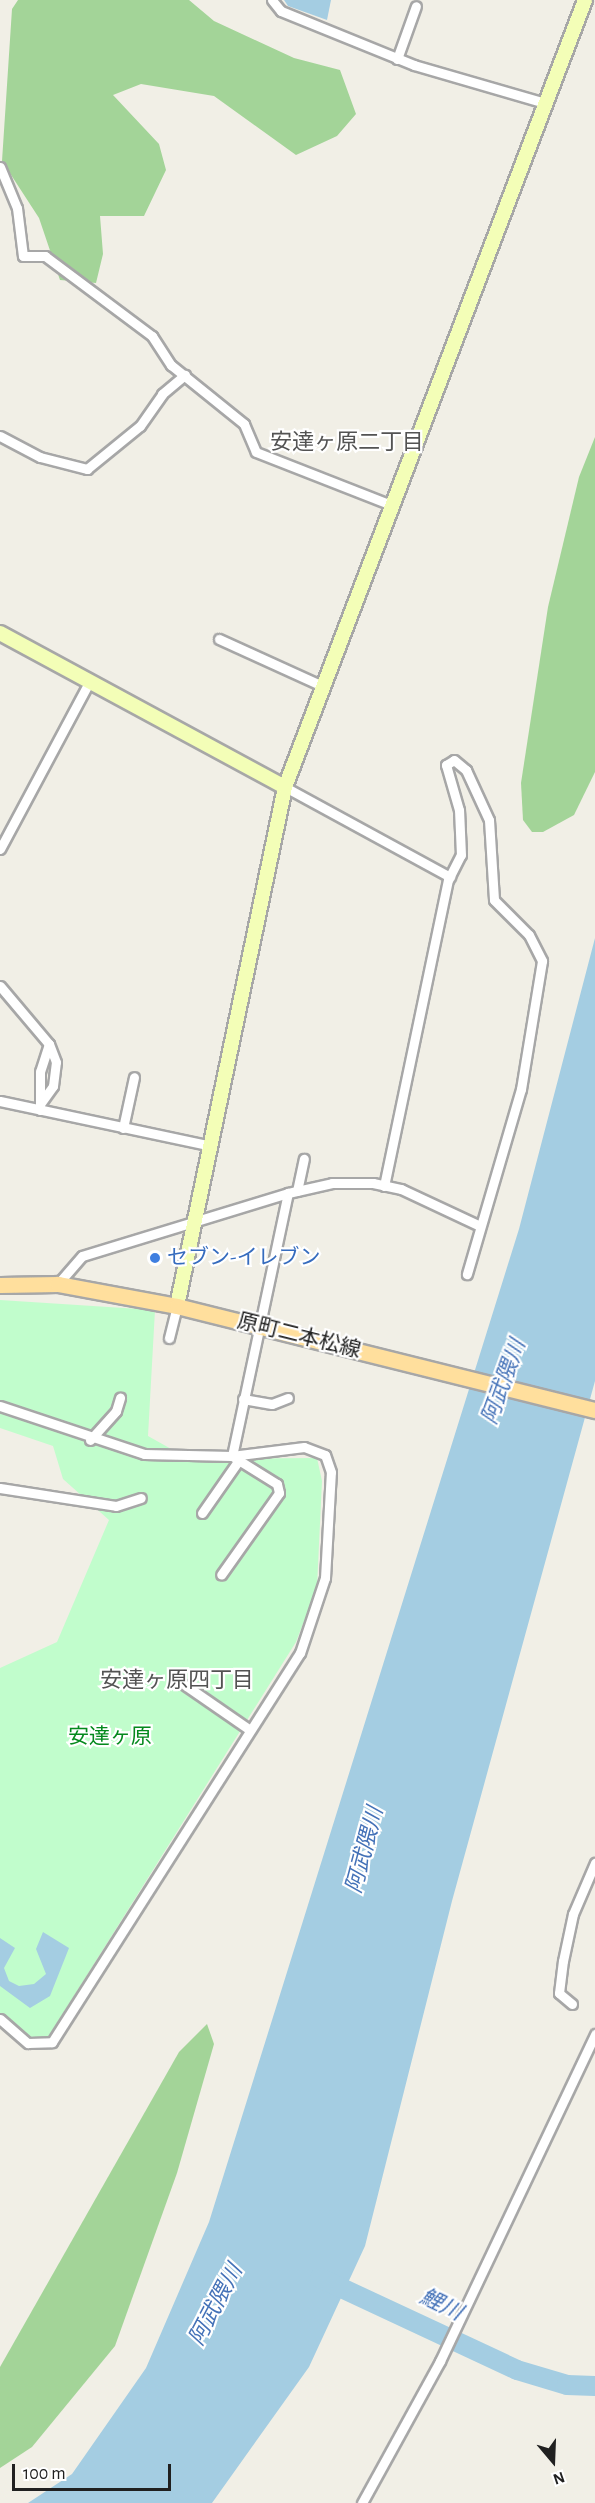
<!DOCTYPE html>
<html>
<head>
<meta charset="utf-8">
<style>
	body { margin:0 }
	#map { position:relative; width:595px; height:2503px; overflow:hidden; background:#f1efe6; font-family:"Alegreya Sans","Noto Sans JP",sans-serif }
	div>[style] { position:absolute }
	[style*='--x'] { left:calc(var(--x)*1px); top:calc(var(--y)*1px); width:calc(var(--w)*1px); rotate:calc(var(--a)*1deg) }
	.forest>* { inset:0; background:#a3d498 }
	.park>* { inset:0; background:#c1fdcc }
	.water>* { inset:0; background:#a4cde2 }
	.river>* { height:20px; margin:-10px; padding:0 10px; transform-origin:10px; border-radius:10px; background:#a4cde2 }
	.roads { filter:drop-shadow(2px 0 #a7a7a7) drop-shadow(-2px 0 #a7a7a7) drop-shadow(0 2px #a7a7a7) drop-shadow(0 -2px #a7a7a7) }
	.street>* { height:9px; margin:-4.5px; padding:0 4.5px; transform-origin:4.5px; border-radius:4.5px; background:#fff }
	.secondary>* { height:14px; margin:-7px; padding:0 7px; transform-origin:7px; border-radius:7px; background:#f3feb7 }
	.primary>* { height:15px; margin:-7.5px; padding:0 7.5px; transform-origin:7.5px; border-radius:7.5px; background:#ffdf9d }
	.dots>* { width:16px; height:16px; translate:-50% -50%; box-sizing:border-box; border:3px solid #fff; border-radius:50% }
	span { translate:-50% -50%; white-space:nowrap; text-align:center; line-height:1.15; -webkit-text-stroke:4.5px #fff; paint-order:stroke }
	.shop-label { font-size:21px; color:#366cbe }
	.left { translate:0 -50%; text-align:left }
	.street-label { font-size:21px; color:#202020 }
	.park-label { font-size:21px; color:#04891d }
	.neighbourhood-label { font-size:22px; color:#535353 }
	.water-label { font-size:22px; color:#4472b8; font-style:italic }
	.north { position:absolute; left:523px; top:2431px; width:60px; height:60px; -webkit-text-stroke:4px #fff; paint-order:stroke; rotate:161deg; font-size:16px; font-weight:700; line-height:24px; text-align:center; color:#202020 }
	.north::after { content:''; display:block; margin:auto; width:21px; height:27px; background:#202020; clip-path:polygon(50% 0,100% 100%,50% 72%,0 100%) }
	.scale { position:absolute; left:12px; top:2464px; width:159px; height:27px; box-sizing:border-box; border:3px solid #202020; border-top:0; padding-left:8px; font-size:18px; line-height:21px; white-space:nowrap; color:#202020; -webkit-text-stroke:4px #fff; paint-order:stroke }
</style>
</head>
<body>
<div id="map">
	<div class="forest">
		<i style="clip-path:polygon(18px 0,189px 0,214px 21px,294px 58px,340px 70px,356px 114px,337px 136px,296px 155px,214px 96px,141px 84px,113px 95px,159px 144px,166px 170px,144px 216px,100px 216px,103px 254px,96px 283px,60px 280px,39px 218px,2px 161px,12px 9px)"></i>
		<i style="clip-path:polygon(595px 437px,595px 772px,574px 815px,543px 832px,532px 832px,523px 820px,521px 783px,548px 607px,579px 477px)"></i>
		<i style="clip-path:polygon(207px 2024px,214px 2044px,177px 2173px,115px 2346px,32px 2447px,0 2468px,0 2367px,179px 2052px)"></i>
	</div>
	<div class="park">
		<i style="clip-path:polygon(0 1300px,155px 1310px,148px 1436px,189px 1459px,317px 1458px,322px 1481px,317px 1587px,296px 1642px,45px 2042px,33px 2041px,0 2013px,0 1668px,57px 1642px,109px 1520px,63px 1479px,53px 1446px,0 1428px)"></i>
	</div>
	<div class="water">
		<i style="clip-path:polygon(284px 0,331px 0,327px 20px,288px 6px)"></i>
		<i style="clip-path:polygon(595px 938px,595px 1381px,452px 1901px,365px 2246px,309px 2367px,212px 2503px,28px 2503px,72px 2474px,146px 2368px,209px 2222px,519px 1229px)"></i>
		<i style="clip-path:polygon(43px 1932px,69px 1948px,50px 1996px,30px 2008px,0 1986px,0 1938px,15px 1948px,4px 1968px,9px 1981px,19px 1986px,34px 1984px,46px 1974px,36px 1949px)"></i>
	</div>
	<div class="river">
		<i style="--x:320;--y:2278;--w:217;--a:25"></i>
		<i style="--x:517;--y:2370;--w:52;--a:16.7"></i>
		<i style="--x:567;--y:2385;--w:28;--a:2"></i>
	</div>
	<div class="roads">
		<div class="street">
			<i style="--x:272;--y:0;--w:14;--a:51"></i>
			<i style="--x:281;--y:11;--w:144;--a:22.1"></i>
			<i style="--x:414;--y:65;--w:136;--a:16.2"></i>
			<i style="--x:397;--y:59;--w:56;--a:-70.3"></i>
			<i style="--x:0;--y:167;--w:44;--a:67.5"></i>
			<i style="--x:17;--y:208;--w:48;--a:82.9"></i>
			<i style="--x:23;--y:256;--w:22;--a:0"></i>
			<i style="--x:45;--y:256;--w:134;--a:36.8"></i>
			<i style="--x:152;--y:336;--w:35;--a:57"></i>
			<i style="--x:171;--y:365;--w:94;--a:38.9"></i>
			<i style="--x:244;--y:424;--w:30;--a:67"></i>
			<i style="--x:256;--y:452;--w:148;--a:21.4"></i>
			<i style="--x:0;--y:436;--w:45;--a:27.7"></i>
			<i style="--x:40;--y:457;--w:49;--a:14.3"></i>
			<i style="--x:87;--y:469;--w:68;--a:-39.1"></i>
			<i style="--x:140;--y:426;--w:39;--a:-55"></i>
			<i style="--x:162;--y:394;--w:30;--a:-40"></i>
			<i style="--x:219;--y:639;--w:116;--a:24.4"></i>
			<i style="--x:285;--y:787;--w:188;--a:28.6"></i>
			<i style="--x:0;--y:849;--w:189;--a:-61.9"></i>
			<i style="--x:0;--y:986;--w:76;--a:49.8"></i>
			<i style="--x:49;--y:1044;--w:29;--a:108"></i>
			<i style="--x:40;--y:1072;--w:38;--a:90"></i>
			<i style="--x:0;--y:1101;--w:216;--a:12"></i>
			<i style="--x:40;--y:1104;--w:22;--a:-54"></i>
			<i style="--x:53;--y:1086;--w:24;--a:-83"></i>
			<i style="--x:56;--y:1062;--w:19;--a:-111"></i>
			<i style="--x:123;--y:1128;--w:52;--a:-77.8"></i>
			<i style="--x:384;--y:1186;--w:313;--a:-78.2"></i>
			<i style="--x:448;--y:880;--w:28;--a:-63"></i>
			<i style="--x:461;--y:855;--w:45;--a:-92.5"></i>
			<i style="--x:459;--y:810;--w:47;--a:-106.1"></i>
			<i style="--x:446;--y:765;--w:9;--a:-32"></i>
			<i style="--x:454;--y:760;--w:16;--a:40"></i>
			<i style="--x:466;--y:770;--w:55;--a:65.3"></i>
			<i style="--x:489;--y:820;--w:80;--a:86.4"></i>
			<i style="--x:494;--y:900;--w:49;--a:45"></i>
			<i style="--x:529;--y:935;--w:29;--a:63"></i>
			<i style="--x:542;--y:961;--w:130;--a:99.3"></i>
			<i style="--x:521;--y:1089;--w:193;--a:106.3"></i>
			<i style="--x:297;--y:1191;--w:33;--a:-78"></i>
			<i style="--x:288;--y:1193;--w:45;--a:-12.8"></i>
			<i style="--x:332;--y:1183;--w:41;--a:0"></i>
			<i style="--x:373;--y:1183;--w:29;--a:12"></i>
			<i style="--x:401;--y:1189;--w:87;--a:25.1"></i>
			<i style="--x:169;--y:1338;--w:33;--a:-76"></i>
			<i style="--x:243;--y:1399;--w:29;--a:10"></i>
			<i style="--x:272;--y:1404;--w:17;--a:-21"></i>
			<i style="--x:0;--y:1406;--w:152;--a:18.4"></i>
			<i style="--x:144;--y:1454;--w:88;--a:1.3"></i>
			<i style="--x:232;--y:1456;--w:53;--a:31.9"></i>
			<i style="--x:277;--y:1484;--w:9;--a:77"></i>
			<i style="--x:279;--y:1493;--w:100;--a:125.3"></i>
			<i style="--x:90;--y:1440;--w:39;--a:-48"></i>
			<i style="--x:116;--y:1411;--w:14;--a:-73"></i>
			<i style="--x:0;--y:1488;--w:117;--a:8.8"></i>
			<i style="--x:116;--y:1506;--w:26;--a:-18"></i>
			<i style="--x:202;--y:1513;--w:65;--a:-55.1"></i>
			<i style="--x:185;--y:1685;--w:79;--a:34.7"></i>
			<i style="--x:572;--y:2004;--w:17;--a:-140"></i>
			<i style="--x:559;--y:1993;--w:32;--a:-83"></i>
			<i style="--x:563;--y:1961;--w:48;--a:-78"></i>
			<i style="--x:573;--y:1914;--w:56;--a:-66.7"></i>
			<i style="--x:0;--y:2019;--w:37;--a:41"></i>
			<i style="--x:28;--y:2043;--w:24;--a:-2"></i>
			<i style="--x:52;--y:2042;--w:461;--a:-57.5"></i>
			<i style="--x:300;--y:1653;--w:79;--a:-71.6"></i>
			<i style="--x:325;--y:1578;--w:106;--a:-86.8"></i>
			<i style="--x:331;--y:1472;--w:18;--a:-109"></i>
			<i style="--x:325;--y:1455;--w:22;--a:-159"></i>
			<i style="--x:304;--y:1447;--w:73;--a:172.9"></i>
			<i style="--x:232;--y:1456;--w:269;--a:-78"></i>
			<i style="--x:288;--y:1193;--w:215;--a:163"></i>
			<i style="--x:82;--y:1256;--w:37;--a:131"></i>
			<i style="--x:362;--y:2503;--w:162;--a:-61.2"></i>
			<i style="--x:440;--y:2361;--w:362;--a:-64.6"></i>
		</div>
		<div class="secondary">
			<i style="--x:0;--y:633;--w:324;--a:28.4"></i>
			<i style="--x:177;--y:1306;--w:530;--a:-78.24"></i>
			<i style="--x:285;--y:787;--w:842;--a:-69.13"></i>
		</div>
		<div class="primary">
			<i style="--x:0;--y:1285;--w:58;--a:-1"></i>
			<i style="--x:58;--y:1284;--w:121;--a:10.5"></i>
			<i style="--x:177;--y:1306;--w:431;--a:14"></i>
		</div>
	</div>
	<div class="dots">
		<i style="left:155px;top:1258px;background:#3f7fe0"></i>
	</div>
	<div class="shop-label">
		<span class="left" style="left:167px;top:1258px">セブン-イレブン</span>
	</div>
	<div class="street-label">
		<span style="left:299px;top:1336px;rotate:14deg">原町二本松線</span>
	</div>
	<div class="park-label">
		<span style="left:110px;top:1737px">安達ヶ原</span>
	</div>
	<div class="neighbourhood-label">
		<span style="left:347px;top:443px">安達ヶ原二丁目</span>
		<span style="left:177px;top:1681px">安達ヶ原四丁目</span>
	</div>
	<div class="water-label">
		<span style="left:504px;top:1382px;rotate:-70deg">阿武隈川</span>
		<span style="left:365px;top:1850px;rotate:-75deg">阿武隈川</span>
		<span style="left:216px;top:2305px;rotate:-62deg">阿武隈川</span>
		<span style="left:441px;top:2305px;rotate:26deg">鯉川</span>
	</div>
	<div class="north">N</div>
	<div class="scale">100 m</div>
</div>
</body>
</html>
